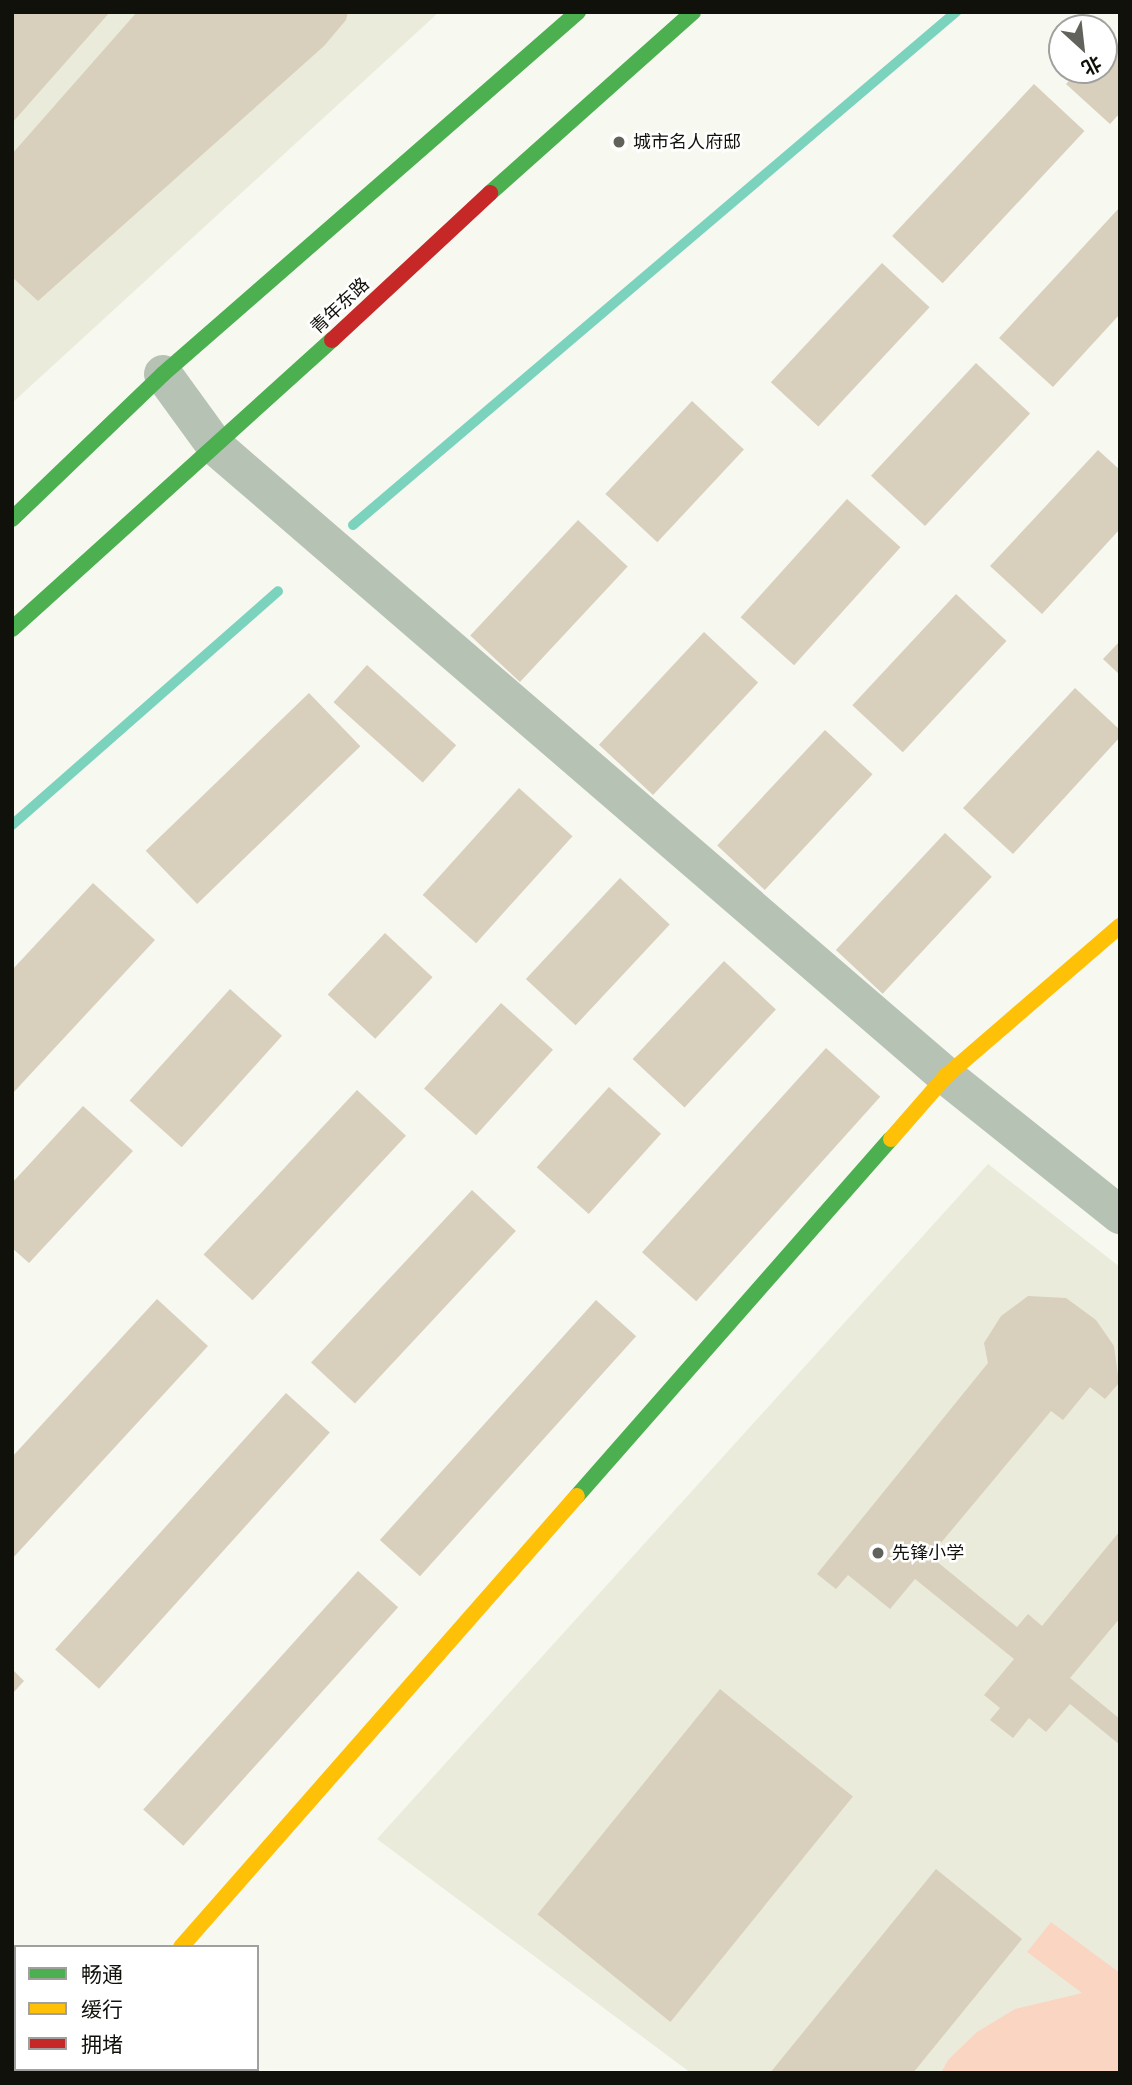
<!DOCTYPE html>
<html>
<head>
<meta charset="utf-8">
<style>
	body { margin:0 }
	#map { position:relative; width:1132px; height:2085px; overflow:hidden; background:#f7f8f0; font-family:"Titillium Web","Noto Sans SC",sans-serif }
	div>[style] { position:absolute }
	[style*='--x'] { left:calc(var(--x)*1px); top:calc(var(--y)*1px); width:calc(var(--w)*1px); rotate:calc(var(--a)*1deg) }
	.built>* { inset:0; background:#eaebdb }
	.green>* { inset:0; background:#fad6c2 }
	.stream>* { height:10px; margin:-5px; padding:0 5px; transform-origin:5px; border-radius:5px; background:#7bd2bd }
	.building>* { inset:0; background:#d8cfbc; transform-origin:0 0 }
	.street>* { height:38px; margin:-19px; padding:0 19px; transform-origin:19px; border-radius:19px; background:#b6c2b4 }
	.fast>* { height:16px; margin:-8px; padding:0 8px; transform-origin:8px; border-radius:8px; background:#4caf50 }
	.slow>* { height:16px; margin:-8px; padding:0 8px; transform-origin:8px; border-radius:8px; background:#ffc107 }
	.jam>* { height:16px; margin:-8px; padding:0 8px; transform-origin:8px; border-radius:8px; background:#c62828 }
	.dots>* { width:19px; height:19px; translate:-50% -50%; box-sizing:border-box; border:4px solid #fff; border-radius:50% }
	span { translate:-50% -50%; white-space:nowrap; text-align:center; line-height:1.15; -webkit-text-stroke:5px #fff; paint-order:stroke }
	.poi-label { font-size:18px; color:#11110c }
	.left { translate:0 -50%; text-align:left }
	.street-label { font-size:18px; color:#11110c }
	.frame { position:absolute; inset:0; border:14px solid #11110c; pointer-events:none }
	.legend { position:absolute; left:14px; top:1945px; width:245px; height:126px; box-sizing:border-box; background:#fff; border:2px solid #a0a09e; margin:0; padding:9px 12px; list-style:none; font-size:21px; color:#11110c }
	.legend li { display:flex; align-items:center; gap:14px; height:35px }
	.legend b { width:35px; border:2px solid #a0a09e }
	.north { position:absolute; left:1048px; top:14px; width:70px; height:70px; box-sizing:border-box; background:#fff; border:2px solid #a0a09e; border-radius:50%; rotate:153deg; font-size:19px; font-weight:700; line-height:28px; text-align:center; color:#11110c }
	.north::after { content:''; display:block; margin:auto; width:24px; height:32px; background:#62625c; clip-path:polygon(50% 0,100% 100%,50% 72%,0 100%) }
</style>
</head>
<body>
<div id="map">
	<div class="built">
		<i style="clip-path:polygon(12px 12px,439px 12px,12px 403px)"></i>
		<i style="clip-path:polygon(988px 1164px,1120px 1267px,1120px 2073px,691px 2073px,377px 1839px)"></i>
	</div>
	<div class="green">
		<i style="clip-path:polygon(1051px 1922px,1120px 1973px,1120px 2073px,941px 2073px,948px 2060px,977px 2032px,1015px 2009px,1082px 1993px,1027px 1952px)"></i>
	</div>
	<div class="stream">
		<i style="--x:353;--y:525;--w:792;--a:-40.39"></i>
		<i style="--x:12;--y:825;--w:354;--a:-41.3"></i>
	</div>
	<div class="building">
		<i style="clip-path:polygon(12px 12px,110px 12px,12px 123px)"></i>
		<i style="clip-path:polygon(137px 12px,348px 12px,346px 20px,324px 46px,38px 301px,12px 277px,12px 154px)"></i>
		<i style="clip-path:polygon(1110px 37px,1120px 46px,1120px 113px,1110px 124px,1066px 84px,1079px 70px,1104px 70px,1104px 43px)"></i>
		<i style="left:1034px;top:84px;width:69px;height:208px;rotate:43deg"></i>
		<i style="clip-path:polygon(1120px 207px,1120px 314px,1053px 387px,999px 338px)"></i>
		<i style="left:882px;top:263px;width:65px;height:163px;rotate:43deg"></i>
		<i style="left:976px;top:363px;width:74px;height:154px;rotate:43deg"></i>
		<i style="left:692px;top:401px;width:71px;height:127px;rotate:43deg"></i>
		<i style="clip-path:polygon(1098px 450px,1120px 470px,1120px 529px,1042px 614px,990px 566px)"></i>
		<i style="left:847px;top:499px;width:72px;height:159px;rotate:42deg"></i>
		<i style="left:578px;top:520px;width:68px;height:158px;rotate:43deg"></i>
		<i style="left:956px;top:594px;width:69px;height:152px;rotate:43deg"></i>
		<i style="left:704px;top:632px;width:74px;height:154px;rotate:43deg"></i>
		<i style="clip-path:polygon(1120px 641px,1120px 675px,1103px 659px)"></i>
		<i style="left:367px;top:665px;width:120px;height:50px;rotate:42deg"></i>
		<i style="clip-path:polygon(1075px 688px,1120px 730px,1120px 737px,1013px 854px,963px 808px)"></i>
		<i style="left:309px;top:693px;width:74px;height:227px;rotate:46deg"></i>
		<i style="left:825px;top:730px;width:65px;height:158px;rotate:43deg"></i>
		<i style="left:519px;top:788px;width:72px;height:144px;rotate:42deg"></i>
		<i style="left:945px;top:833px;width:64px;height:160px;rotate:43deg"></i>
		<i style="left:620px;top:878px;width:68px;height:138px;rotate:43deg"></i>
		<i style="clip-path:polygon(93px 883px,155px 940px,12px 1094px,12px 970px)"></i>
		<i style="left:385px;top:933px;width:65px;height:84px;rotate:43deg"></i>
		<i style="left:724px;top:961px;width:71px;height:134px;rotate:43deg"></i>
		<i style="left:230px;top:989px;width:70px;height:150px;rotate:42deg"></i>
		<i style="left:501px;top:1003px;width:70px;height:115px;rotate:42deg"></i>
		<i style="left:826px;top:1048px;width:73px;height:275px;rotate:42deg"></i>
		<i style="left:609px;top:1087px;width:70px;height:108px;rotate:42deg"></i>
		<i style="left:357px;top:1090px;width:67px;height:225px;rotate:43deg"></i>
		<i style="clip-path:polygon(83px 1106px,133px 1151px,29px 1263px,12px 1248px,12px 1183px)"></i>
		<i style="left:472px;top:1190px;width:60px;height:236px;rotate:43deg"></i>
		<i style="clip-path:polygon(1028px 1296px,1066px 1298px,1096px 1320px,1114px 1346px,1119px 1383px,1105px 1399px,1090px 1387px,1063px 1420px,1051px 1411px,930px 1556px,1017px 1627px,1028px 1614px,1042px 1626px,1120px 1531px,1120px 1618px,1070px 1678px,1120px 1719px,1120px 1745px,1070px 1704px,1046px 1732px,1029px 1718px,1013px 1738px,990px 1720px,1000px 1708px,984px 1695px,1014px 1659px,915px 1579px,890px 1609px,848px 1575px,836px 1589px,817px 1574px,988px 1363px,984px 1343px,1001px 1316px)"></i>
		<i style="clip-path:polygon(157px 1299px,208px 1346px,12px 1559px,12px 1457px)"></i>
		<i style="left:596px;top:1300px;width:54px;height:323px;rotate:42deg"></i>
		<i style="left:286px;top:1393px;width:59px;height:345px;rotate:42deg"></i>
		<i style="left:358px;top:1571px;width:54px;height:321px;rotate:42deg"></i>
		<i style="clip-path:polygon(12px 1669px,24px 1681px,12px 1694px)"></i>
		<i style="left:720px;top:1689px;width:171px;height:290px;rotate:39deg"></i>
		<i style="clip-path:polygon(936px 1869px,1022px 1939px,913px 2073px,770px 2073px)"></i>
	</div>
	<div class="street">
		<i style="--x:163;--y:374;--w:90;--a:54"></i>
		<i style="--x:216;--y:447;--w:964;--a:40.75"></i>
		<i style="--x:946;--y:1076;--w:223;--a:38.6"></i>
	</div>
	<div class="fast">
		<i style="--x:490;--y:193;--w:272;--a:-41.7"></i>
		<i style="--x:12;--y:519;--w:209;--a:-43.8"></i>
		<i style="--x:163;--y:374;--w:551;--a:-41.1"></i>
		<i style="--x:12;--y:629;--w:431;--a:-42.1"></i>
		<i style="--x:577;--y:1496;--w:475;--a:-48.7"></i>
		<i style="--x:94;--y:2069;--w:6;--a:39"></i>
	</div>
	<div class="slow">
		<i style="--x:891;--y:1139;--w:84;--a:-48.9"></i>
		<i style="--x:946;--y:1076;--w:230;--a:-40.8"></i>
		<i style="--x:181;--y:1947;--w:600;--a:-48.72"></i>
		<i style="--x:12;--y:2005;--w:5;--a:37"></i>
	</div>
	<div class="jam">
		<i style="--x:332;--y:340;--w:216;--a:-42.9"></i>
	</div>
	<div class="dots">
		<i style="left:619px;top:142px;background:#62625c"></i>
		<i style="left:878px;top:1553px;background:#62625c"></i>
	</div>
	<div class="poi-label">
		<span class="left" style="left:633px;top:142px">城市名人府邸</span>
		<span class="left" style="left:892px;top:1553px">先锋小学</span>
	</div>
	<div class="street-label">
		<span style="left:340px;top:306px;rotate:-43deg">青年东路</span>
	</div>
	<div class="frame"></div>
	<ul class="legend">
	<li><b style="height:9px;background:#4caf50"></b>畅通</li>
	<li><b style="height:9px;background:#ffc107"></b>缓行</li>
	<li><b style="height:9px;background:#c62828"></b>拥堵</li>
	</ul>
	<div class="north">北</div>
</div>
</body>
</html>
